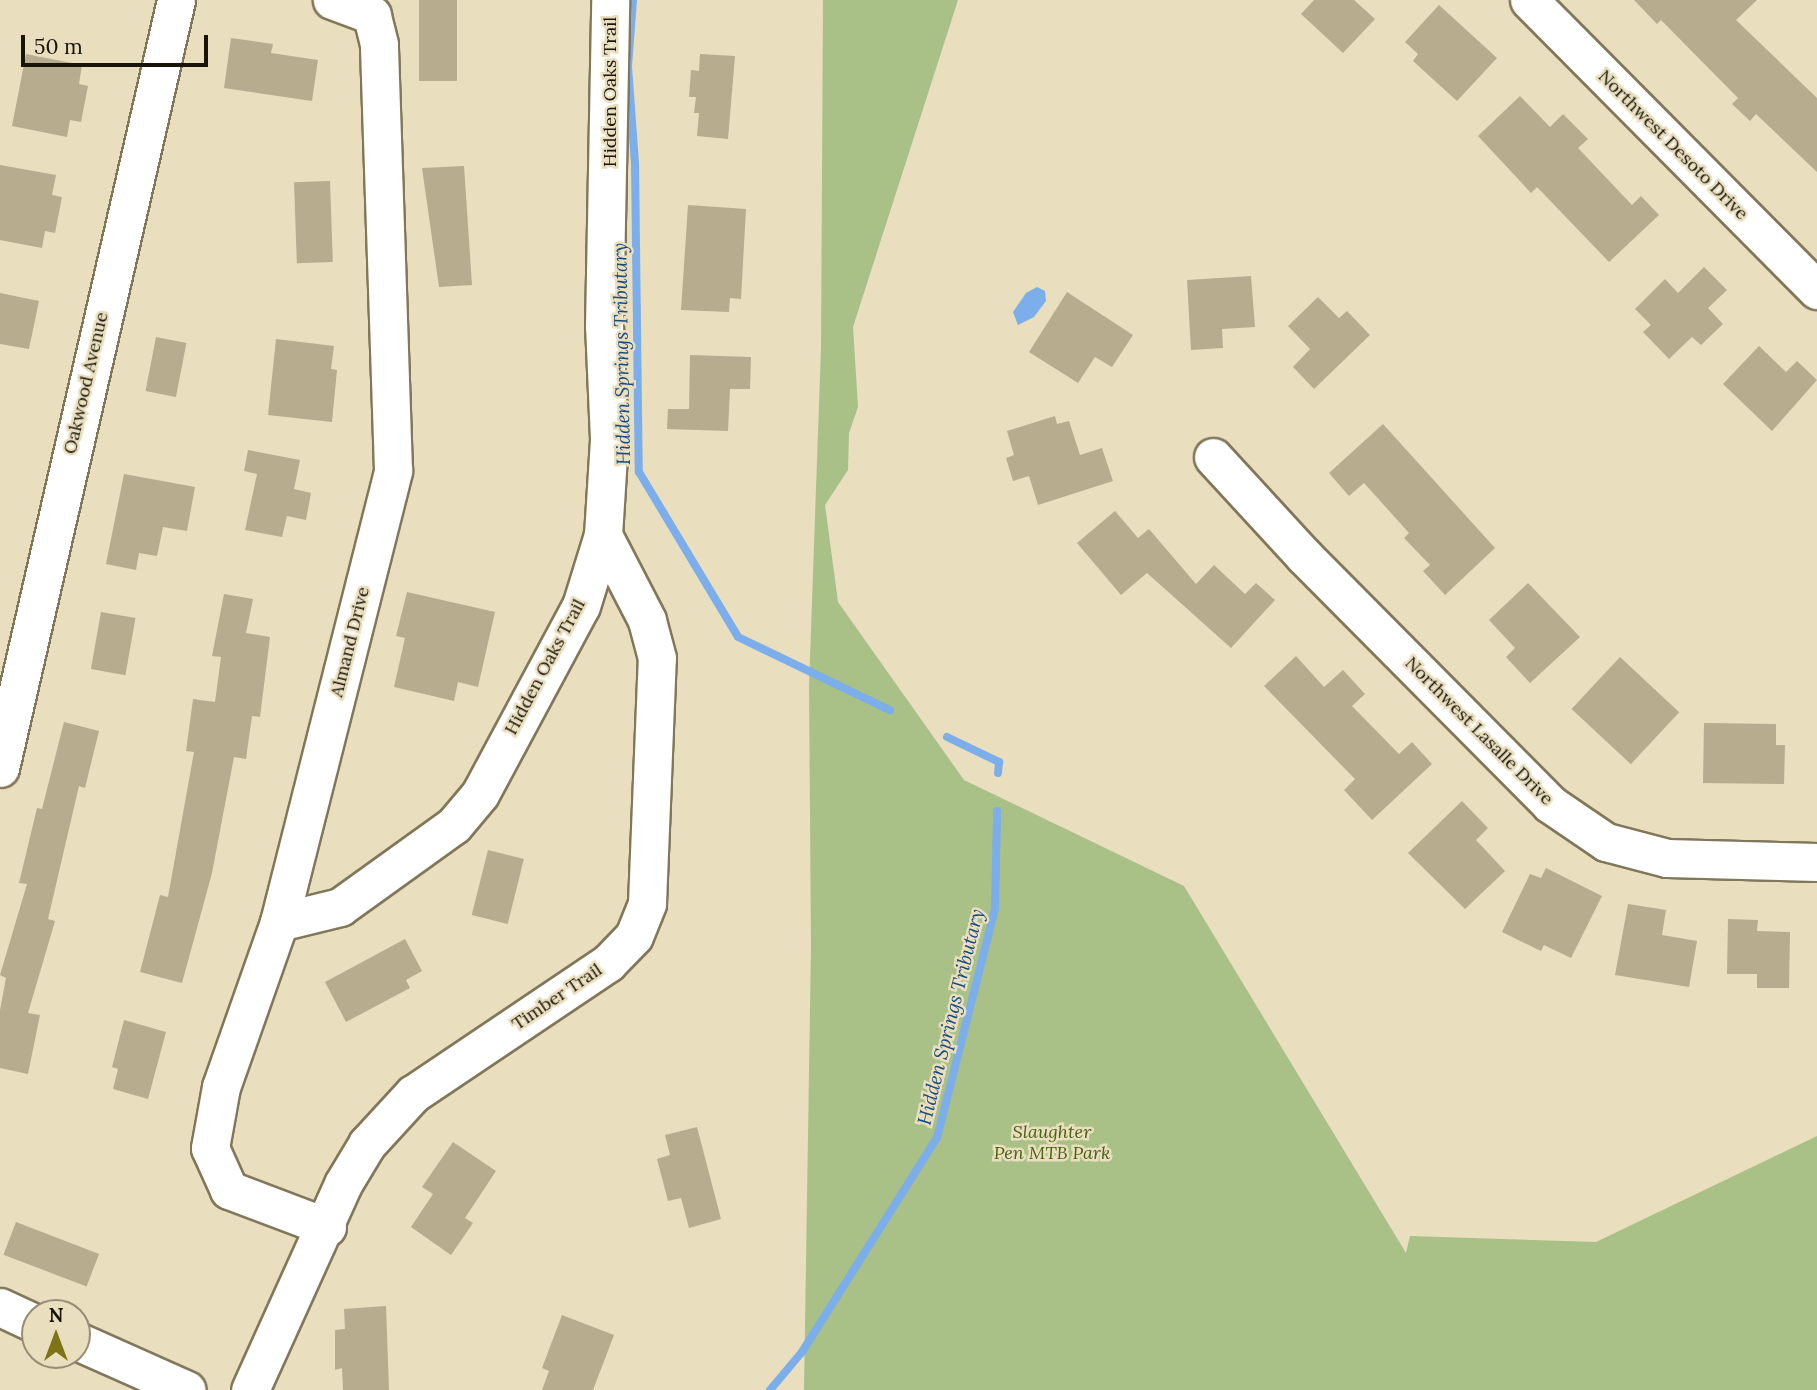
<!DOCTYPE html>
<html>
<head>
<meta charset="utf-8">
<style>
	body { margin:0 }
	#map { position:relative; width:1817px; height:1390px; overflow:hidden; background:#e9debe; font-family:Lora,serif }
	div>[style] { position:absolute }
	[style*='--x'] { left:calc(var(--x)*1px); top:calc(var(--y)*1px); width:calc(var(--w)*1px); rotate:calc(var(--a)*1deg) }
	.green>* { inset:0; background:#a9c186 }
	.water>* { inset:0; background:#7baeea }
	.stream>* { height:8px; margin:-4px; padding:0 4px; transform-origin:4px; border-radius:4px; background:#7baeea }
	.building>* { inset:0; background:#b7ac8e; transform-origin:0 0 }
	.roads { filter:drop-shadow(2px 0 #81775a) drop-shadow(-2px 0 #81775a) drop-shadow(0 2px #81775a) drop-shadow(0 -2px #81775a) }
	.minor>* { height:37px; margin:-18.5px; padding:0 18.5px; transform-origin:18.5px; border-radius:18.5px; background:#fff }
	span { translate:-50% -50%; white-space:nowrap; text-align:center; line-height:1.15; -webkit-text-stroke:5px #e9debe; paint-order:stroke }
	.street-label { font-size:18px; color:#181409 }
	.park-label { font-size:18px; color:#486113; font-style:italic }
	.water-label { font-size:19px; color:#16497f; font-style:italic }
	.north { position:absolute; left:21px; top:1299px; width:70px; height:70px; box-sizing:border-box; background:#e9debe; border:2px solid #958d76; border-radius:50%; rotate:0deg; font-size:19px; font-weight:700; line-height:28px; text-align:center; color:#181409 }
	.north::after { content:''; display:block; margin:auto; width:24px; height:32px; background:#7e7315; clip-path:polygon(50% 0,100% 100%,50% 72%,0 100%) }
	.scale { position:absolute; left:21px; top:35px; width:187px; height:32px; box-sizing:border-box; border:4px solid #181409; border-top:0; padding-left:9px; font-size:21px; line-height:24px; white-space:nowrap; color:#181409; -webkit-text-stroke:5px #e9debe; paint-order:stroke }
</style>
</head>
<body>
<div id="map">
	<div class="green">
		<i style="clip-path:polygon(823px 0,958px 0,853px 327px,858px 407px,849px 433px,848px 470px,825px 505px,838px 602px,964px 780px,1184px 886px,1406px 1253px,1410px 1236px,1596px 1242px,1817px 1136px,1817px 1390px,804px 1390px,811px 945px,809px 686px,821px 348px)"></i>
	</div>
	<div class="water">
		<i style="clip-path:polygon(1037px 287px,1045px 291px,1046px 301px,1034px 317px,1018px 325px,1013px 312px,1026px 293px)"></i>
	</div>
	<div class="stream">
		<i style="--x:633;--y:0;--w:66;--a:94.3"></i>
		<i style="--x:628;--y:66;--w:97;--a:85.9"></i>
		<i style="--x:635;--y:163;--w:309;--a:89.3"></i>
		<i style="--x:639;--y:472;--w:192;--a:59"></i>
		<i style="--x:738;--y:637;--w:169;--a:25.7"></i>
		<i style="--x:947;--y:737;--w:58;--a:25.7"></i>
		<i style="--x:999;--y:762;--w:11;--a:95"></i>
		<i style="--x:770;--y:1390;--w:50;--a:-49.9"></i>
		<i style="--x:802;--y:1352;--w:253;--a:-57.8"></i>
		<i style="--x:937;--y:1138;--w:236;--a:-75.8"></i>
		<i style="--x:995;--y:909;--w:98;--a:-88.8"></i>
	</div>
	<div class="building">
		<i style="left:419px;top:0;width:38px;height:81px"></i>
		<i style="clip-path:polygon(1314px 0,1354px 0,1375px 19px,1343px 53px,1301px 14px)"></i>
		<i style="clip-path:polygon(1634px 0,1757px 0,1736px 20px,1817px 98px,1817px 172px,1756px 114px,1750px 121px,1732px 104px,1738px 98px,1661px 20px,1657px 24px)"></i>
		<i style="clip-path:polygon(1439px 5px,1497px 58px,1457px 101px,1413px 61px,1418px 54px,1405px 42px)"></i>
		<i style="clip-path:polygon(231px 38px,273px 44px,271px 53px,318px 60px,312px 101px,224px 88px)"></i>
		<i style="clip-path:polygon(26px 54px,82px 65px,79px 84px,88px 86px,81px 122px,70px 120px,67px 137px,12px 126px)"></i>
		<i style="clip-path:polygon(700px 54px,735px 56px,728px 139px,697px 136px,699px 113px,694px 113px,696px 97px,689px 97px,691px 70px,699px 71px)"></i>
		<i style="clip-path:polygon(1520px 96px,1550px 127px,1563px 114px,1588px 139px,1578px 148px,1632px 205px,1641px 196px,1659px 215px,1609px 262px,1537px 187px,1531px 193px,1478px 136px)"></i>
		<i style="clip-path:polygon(0 165px,56px 175px,52px 195px,62px 197px,55px 233px,45px 231px,42px 248px,0 240px)"></i>
		<i style="clip-path:polygon(464px 166px,472px 285px,439px 287px,422px 168px)"></i>
		<i style="left:330px;top:181px;width:81px;height:36px;rotate:88deg"></i>
		<i style="clip-path:polygon(688px 205px,746px 209px,741px 299px,730px 298px,729px 312px,681px 310px)"></i>
		<i style="clip-path:polygon(1704px 267px,1727px 290px,1708px 308px,1723px 324px,1701px 345px,1692px 337px,1669px 359px,1643px 332px,1651px 325px,1635px 309px,1665px 279px,1678px 293px)"></i>
		<i style="clip-path:polygon(1251px 276px,1255px 327px,1222px 329px,1223px 348px,1191px 350px,1187px 280px)"></i>
		<i style="clip-path:polygon(1067px 292px,1133px 335px,1112px 367px,1095px 357px,1078px 383px,1029px 352px)"></i>
		<i style="clip-path:polygon(0 293px,39px 301px,29px 349px,0 344px)"></i>
		<i style="clip-path:polygon(1318px 297px,1339px 318px,1347px 311px,1370px 335px,1314px 389px,1293px 367px,1310px 349px,1288px 326px)"></i>
		<i style="left:156px;top:337px;width:31px;height:55px;rotate:11deg"></i>
		<i style="clip-path:polygon(276px 339px,334px 346px,331px 369px,337px 370px,332px 422px,268px 415px)"></i>
		<i style="clip-path:polygon(1759px 346px,1786px 372px,1797px 361px,1817px 380px,1772px 431px,1723px 384px)"></i>
		<i style="clip-path:polygon(690px 355px,751px 357px,750px 389px,730px 389px,728px 431px,667px 429px,668px 409px,689px 409px)"></i>
		<i style="clip-path:polygon(1055px 416px,1057px 424px,1069px 421px,1080px 455px,1102px 448px,1113px 481px,1038px 505px,1029px 476px,1013px 481px,1006px 458px,1014px 455px,1007px 431px)"></i>
		<i style="clip-path:polygon(1383px 424px,1495px 548px,1445px 595px,1423px 571px,1430px 565px,1404px 538px,1409px 533px,1364px 483px,1349px 496px,1329px 473px)"></i>
		<i style="clip-path:polygon(248px 450px,300px 460px,294px 489px,311px 493px,306px 520px,287px 516px,282px 537px,245px 530px,257px 474px,244px 471px)"></i>
		<i style="clip-path:polygon(124px 474px,195px 487px,187px 531px,163px 527px,157px 556px,139px 553px,136px 570px,106px 564px)"></i>
		<i style="clip-path:polygon(1115px 511px,1138px 538px,1149px 529px,1196px 584px,1214px 565px,1245px 594px,1256px 583px,1275px 600px,1231px 648px,1147px 573px,1121px 595px,1077px 543px)"></i>
		<i style="clip-path:polygon(1528px 583px,1580px 637px,1530px 683px,1506px 657px,1515px 648px,1489px 620px)"></i>
		<i style="clip-path:polygon(407px 592px,495px 612px,478px 687px,458px 682px,454px 701px,394px 687px,405px 638px,396px 636px)"></i>
		<i style="clip-path:polygon(224px 594px,253px 599px,246px 633px,270px 637px,260px 717px,252px 716px,246px 759px,234px 757px,212px 873px,182px 983px,140px 972px,160px 895px,168px 897px,194px 752px,186px 751px,193px 699px,215px 702px,221px 657px,212px 656px)"></i>
		<i style="left:101px;top:612px;width:35px;height:58px;rotate:10deg"></i>
		<i style="clip-path:polygon(1296px 656px,1324px 687px,1343px 670px,1365px 694px,1352px 706px,1399px 754px,1412px 742px,1432px 764px,1372px 820px,1344px 790px,1355px 779px,1264px 686px)"></i>
		<i style="left:1620px;top:657px;width:81px;height:71px;rotate:43deg"></i>
		<i style="clip-path:polygon(64px 722px,99px 731px,85px 788px,79px 786px,48px 919px,55px 921px,28px 1013px,40px 1015px,28px 1074px,0 1068px,0 1010px,6px 978px,0 975px,27px 884px,19px 883px,37px 808px,42px 809px)"></i>
		<i style="clip-path:polygon(1704px 723px,1776px 724px,1776px 745px,1785px 745px,1784px 784px,1703px 783px)"></i>
		<i style="clip-path:polygon(1462px 801px,1488px 828px,1476px 840px,1505px 871px,1465px 909px,1408px 853px)"></i>
		<i style="left:488px;top:850px;width:37px;height:67px;rotate:14deg"></i>
		<i style="clip-path:polygon(1546px 868px,1602px 896px,1571px 958px,1544px 945px,1541px 951px,1502px 932px,1530px 874px,1541px 878px)"></i>
		<i style="clip-path:polygon(1628px 904px,1666px 910px,1662px 935px,1697px 941px,1689px 987px,1615px 975px)"></i>
		<i style="clip-path:polygon(1728px 919px,1758px 920px,1757px 931px,1790px 932px,1789px 988px,1757px 988px,1757px 974px,1727px 974px)"></i>
		<i style="clip-path:polygon(405px 939px,422px 971px,406px 980px,410px 988px,346px 1022px,325px 982px)"></i>
		<i style="clip-path:polygon(124px 1020px,166px 1032px,148px 1099px,113px 1089px,118px 1069px,112px 1067px)"></i>
		<i style="clip-path:polygon(697px 1127px,721px 1219px,689px 1228px,681px 1198px,668px 1201px,657px 1159px,670px 1155px,665px 1135px)"></i>
		<i style="clip-path:polygon(453px 1142px,496px 1171px,465px 1218px,473px 1223px,451px 1255px,411px 1227px,433px 1194px,422px 1187px)"></i>
		<i style="left:16px;top:1222px;width:89px;height:35px;rotate:21deg"></i>
		<i style="clip-path:polygon(386px 1306px,389px 1390px,343px 1390px,342px 1368px,335px 1370px,335px 1330px,345px 1329px,344px 1309px)"></i>
		<i style="clip-path:polygon(562px 1315px,614px 1335px,593px 1390px,542px 1390px,549px 1371px,542px 1368px)"></i>
	</div>
	<div class="roads">
		<div class="minor">
			<i style="--x:1529;--y:0;--w:409;--a:45.2"></i>
			<i style="--x:1213;--y:457;--w:134;--a:47.4"></i>
			<i style="--x:1304;--y:556;--w:349;--a:45.2"></i>
			<i style="--x:1550;--y:804;--w:68;--a:34.2"></i>
			<i style="--x:1606;--y:842;--w:63;--a:14.7"></i>
			<i style="--x:1667;--y:858;--w:150;--a:1.5"></i>
			<i style="--x:0;--y:768;--w:788;--a:-77.09"></i>
			<i style="--x:279;--y:922;--w:63;--a:-13.8"></i>
			<i style="--x:340;--y:907;--w:140;--a:-35.7"></i>
			<i style="--x:454;--y:825;--w:40;--a:-50"></i>
			<i style="--x:480;--y:794;--w:213;--a:-61.8"></i>
			<i style="--x:581;--y:606;--w:74;--a:-72.8"></i>
			<i style="--x:603;--y:535;--w:96;--a:-86.4"></i>
			<i style="--x:609;--y:439;--w:113;--a:-92.5"></i>
			<i style="--x:604;--y:326;--w:326;--a:-88.9"></i>
			<i style="--x:327;--y:1227;--w:105;--a:-159.3"></i>
			<i style="--x:229;--y:1190;--w:46;--a:-114.3"></i>
			<i style="--x:210;--y:1148;--w:62;--a:-79.8"></i>
			<i style="--x:221;--y:1087;--w:175;--a:-70.6"></i>
			<i style="--x:279;--y:922;--w:466;--a:-75.8"></i>
			<i style="--x:393;--y:470;--w:426;--a:-91.9"></i>
			<i style="--x:379;--y:44;--w:30;--a:-104"></i>
			<i style="--x:372;--y:15;--w:43;--a:-159.4"></i>
			<i style="--x:0;--y:1307;--w:38;--a:25"></i>
			<i style="--x:77;--y:1341;--w:120;--a:24"></i>
			<i style="--x:250;--y:1390;--w:226;--a:-65.7"></i>
			<i style="--x:343;--y:1184;--w:47;--a:-59"></i>
			<i style="--x:367;--y:1144;--w:68;--a:-47.4"></i>
			<i style="--x:413;--y:1094;--w:235;--a:-33.9"></i>
			<i style="--x:608;--y:963;--w:37;--a:-46"></i>
			<i style="--x:634;--y:936;--w:35;--a:-68"></i>
			<i style="--x:647;--y:903;--w:245;--a:-87.7"></i>
			<i style="--x:657;--y:658;--w:39;--a:-105"></i>
			<i style="--x:647;--y:620;--w:96;--a:-117.4"></i>
		</div>
	</div>
	<div class="street-label">
		<span style="left:610px;top:92px;rotate:-90deg">Hidden Oaks Trail</span>
		<span style="left:1673px;top:145px;rotate:45deg">Northwest Desoto Drive</span>
		<span style="left:86px;top:383px;rotate:-77deg">Oakwood Avenue</span>
		<span style="left:350px;top:642px;rotate:-76deg">Almand Drive</span>
		<span style="left:545px;top:667px;rotate:-62deg">Hidden Oaks Trail</span>
		<span style="left:1479px;top:731px;rotate:45deg">Northwest Lasalle Drive</span>
		<span style="left:557px;top:997px;rotate:-34deg">Timber Trail</span>
	</div>
	<div class="park-label">
		<span style="left:1052px;top:1143px">Slaughter<br>Pen MTB Park</span>
	</div>
	<div class="water-label">
		<span style="left:622px;top:354px;rotate:-91deg">Hidden Springs Tributary</span>
		<span style="left:951px;top:1017px;rotate:-76deg">Hidden Springs Tributary</span>
	</div>
	<div class="north">N</div>
	<div class="scale">50 m</div>
</div>
</body>
</html>
